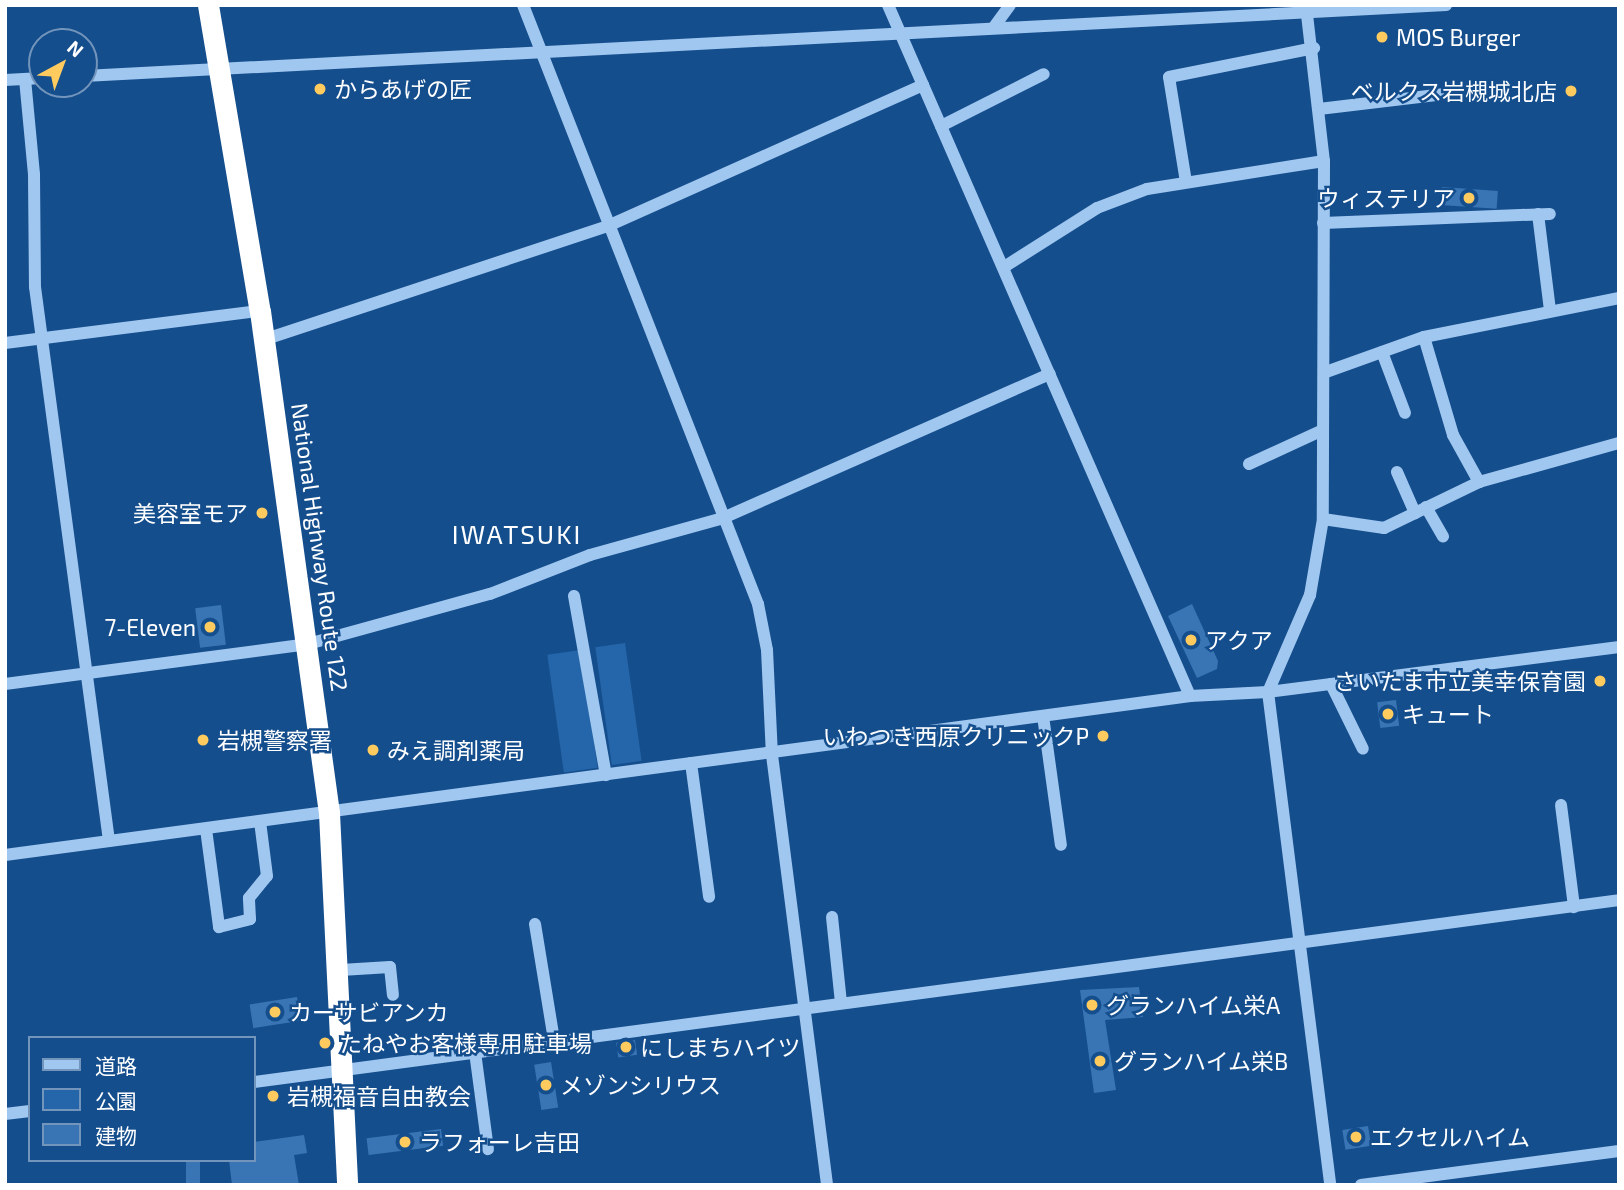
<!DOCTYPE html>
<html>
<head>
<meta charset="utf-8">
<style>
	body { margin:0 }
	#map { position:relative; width:1624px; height:1190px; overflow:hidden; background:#154e8d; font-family:"Exo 2","Noto Sans JP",sans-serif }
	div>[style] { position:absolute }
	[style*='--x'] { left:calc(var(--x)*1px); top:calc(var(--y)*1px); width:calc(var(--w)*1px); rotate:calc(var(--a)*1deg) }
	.green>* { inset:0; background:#2566aa; transform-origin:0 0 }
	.building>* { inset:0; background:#3975b4; transform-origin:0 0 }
	.minor>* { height:12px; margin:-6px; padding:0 6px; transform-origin:6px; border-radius:6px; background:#a0c7f0 }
	.highway>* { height:21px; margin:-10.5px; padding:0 10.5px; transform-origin:10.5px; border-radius:10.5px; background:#fff }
	.dots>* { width:19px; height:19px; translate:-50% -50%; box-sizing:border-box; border:4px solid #154e8d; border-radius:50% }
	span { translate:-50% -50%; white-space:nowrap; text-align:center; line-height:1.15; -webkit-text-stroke:5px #154e8d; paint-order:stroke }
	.poi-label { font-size:23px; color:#fff }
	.left { translate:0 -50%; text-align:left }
	.right { translate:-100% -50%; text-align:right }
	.street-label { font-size:23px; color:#fff }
	.quarter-label { font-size:26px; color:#fff; letter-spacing:2px }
	.frame { position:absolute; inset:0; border:7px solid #fff; pointer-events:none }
	.legend { position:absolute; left:28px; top:1036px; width:228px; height:126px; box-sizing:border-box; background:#154e8d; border:2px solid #7395bb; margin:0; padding:9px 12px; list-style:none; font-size:21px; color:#fff }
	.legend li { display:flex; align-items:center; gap:14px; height:35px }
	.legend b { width:35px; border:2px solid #7395bb }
	.north { position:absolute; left:28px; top:28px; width:70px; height:70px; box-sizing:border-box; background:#154e8d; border:2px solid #7395bb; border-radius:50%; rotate:41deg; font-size:19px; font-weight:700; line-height:28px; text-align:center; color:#fff }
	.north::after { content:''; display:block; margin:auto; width:24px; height:32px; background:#ffcb5f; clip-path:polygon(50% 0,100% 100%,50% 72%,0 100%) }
</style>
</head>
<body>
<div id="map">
	<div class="green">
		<i style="left:625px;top:643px;width:119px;height:30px;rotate:82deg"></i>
		<i style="left:581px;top:650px;width:119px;height:34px;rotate:82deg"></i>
	</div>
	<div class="building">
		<i style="left:1442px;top:187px;width:56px;height:18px;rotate:4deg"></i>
		<i style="clip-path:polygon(1192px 604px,1218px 661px,1217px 669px,1197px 678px,1168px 616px)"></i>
		<i style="left:221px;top:605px;width:40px;height:26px;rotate:83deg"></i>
		<i style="left:1396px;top:700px;width:26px;height:19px;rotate:83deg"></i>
		<i style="clip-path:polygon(1139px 987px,1143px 1017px,1105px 1020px,1116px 1090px,1094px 1093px,1080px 990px)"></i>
		<i style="left:297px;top:997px;width:24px;height:48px;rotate:81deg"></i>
		<i style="left:635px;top:1040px;width:15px;height:19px;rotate:82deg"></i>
		<i style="left:551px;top:1062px;width:46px;height:17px;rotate:81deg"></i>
		<i style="left:1368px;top:1126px;width:20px;height:26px;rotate:81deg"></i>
		<i style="left:441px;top:1129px;width:17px;height:75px;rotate:83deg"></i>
		<i style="clip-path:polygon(304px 1135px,307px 1153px,294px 1155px,299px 1185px,232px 1185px,229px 1160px,254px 1160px,254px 1142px)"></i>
		<i style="left:186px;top:1160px;width:14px;height:25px"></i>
	</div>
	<div class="minor">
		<i style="--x:523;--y:5;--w:643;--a:68.58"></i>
		<i style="--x:758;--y:604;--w:47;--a:78.9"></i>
		<i style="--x:767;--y:650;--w:105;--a:87.3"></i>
		<i style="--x:772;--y:755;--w:434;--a:82.7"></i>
		<i style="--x:888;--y:5;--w:754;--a:66.39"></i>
		<i style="--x:1306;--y:6;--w:156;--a:83.4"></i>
		<i style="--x:1324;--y:161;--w:358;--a:90.2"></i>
		<i style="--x:1323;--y:519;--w:77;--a:99.7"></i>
		<i style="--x:1310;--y:595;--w:106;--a:113.4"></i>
		<i style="--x:1268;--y:692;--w:497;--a:82.8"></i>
		<i style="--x:994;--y:27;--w:27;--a:-54"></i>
		<i style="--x:84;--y:76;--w:1364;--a:-2.98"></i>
		<i style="--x:25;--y:79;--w:96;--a:84.6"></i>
		<i style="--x:34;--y:175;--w:112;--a:89.5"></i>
		<i style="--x:35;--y:287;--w:559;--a:82.39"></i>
		<i style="--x:5;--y:80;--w:37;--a:-3"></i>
		<i style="--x:1319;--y:109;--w:135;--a:-6.8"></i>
		<i style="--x:941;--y:126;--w:115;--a:-26.8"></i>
		<i style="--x:1186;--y:182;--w:106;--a:-99.2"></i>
		<i style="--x:1169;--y:77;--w:148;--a:-11.3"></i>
		<i style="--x:1538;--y:214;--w:98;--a:82.9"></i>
		<i style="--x:1323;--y:223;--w:227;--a:-2.3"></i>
		<i style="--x:1004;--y:267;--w:110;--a:-32.4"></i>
		<i style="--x:1097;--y:208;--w:53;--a:-20.8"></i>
		<i style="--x:1147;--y:189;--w:179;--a:-9"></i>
		<i style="--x:1424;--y:337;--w:102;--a:73.5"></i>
		<i style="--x:1453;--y:435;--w:54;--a:61"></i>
		<i style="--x:263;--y:340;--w:366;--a:-18.3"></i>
		<i style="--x:610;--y:225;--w:343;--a:-24.1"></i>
		<i style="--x:5;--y:343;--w:257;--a:-7.2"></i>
		<i style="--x:1382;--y:352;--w:65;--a:69.3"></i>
		<i style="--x:1326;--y:372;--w:104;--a:-19.7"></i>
		<i style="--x:1424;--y:337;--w:199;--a:-11.3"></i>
		<i style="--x:1249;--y:464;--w:81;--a:-24.7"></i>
		<i style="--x:1397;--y:472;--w:45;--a:66.3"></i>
		<i style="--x:1426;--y:507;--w:34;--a:60"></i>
		<i style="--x:1323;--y:519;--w:62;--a:8.4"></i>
		<i style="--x:1384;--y:528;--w:106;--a:-25.8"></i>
		<i style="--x:1479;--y:482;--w:145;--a:-15.6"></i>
		<i style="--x:574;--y:596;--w:182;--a:79.9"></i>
		<i style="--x:5;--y:684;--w:306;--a:-7.5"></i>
		<i style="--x:308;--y:644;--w:189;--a:-15.4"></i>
		<i style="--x:490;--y:594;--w:107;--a:-21.3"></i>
		<i style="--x:590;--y:555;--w:138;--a:-15.5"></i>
		<i style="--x:723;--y:518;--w:357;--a:-23.8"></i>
		<i style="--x:1331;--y:684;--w:72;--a:63.8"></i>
		<i style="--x:1043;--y:716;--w:130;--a:82.1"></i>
		<i style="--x:691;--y:763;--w:135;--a:82.3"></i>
		<i style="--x:1561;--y:805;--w:103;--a:82.7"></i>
		<i style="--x:206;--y:829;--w:99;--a:82.4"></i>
		<i style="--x:219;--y:927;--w:32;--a:-14"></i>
		<i style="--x:250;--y:919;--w:21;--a:-93"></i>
		<i style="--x:249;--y:898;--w:28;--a:-51"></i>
		<i style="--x:267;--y:876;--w:55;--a:-97.3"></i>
		<i style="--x:5;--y:855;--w:1196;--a:-7.64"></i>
		<i style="--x:1190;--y:696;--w:78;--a:-2.9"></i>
		<i style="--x:1268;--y:692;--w:354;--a:-7.3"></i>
		<i style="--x:832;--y:917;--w:86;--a:84"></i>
		<i style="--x:535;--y:924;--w:118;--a:80.7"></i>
		<i style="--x:341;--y:970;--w:49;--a:-3.5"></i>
		<i style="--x:390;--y:967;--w:28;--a:84"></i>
		<i style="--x:475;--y:1052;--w:98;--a:82.4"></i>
		<i style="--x:254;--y:1082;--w:1377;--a:-7.59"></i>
		<i style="--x:5;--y:1114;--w:25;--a:-7"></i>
		<i style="--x:1361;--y:1185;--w:260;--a:-7.5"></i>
	</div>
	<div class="highway">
		<i style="--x:208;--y:5;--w:310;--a:80.4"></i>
		<i style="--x:260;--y:311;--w:507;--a:82.17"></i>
		<i style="--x:329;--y:813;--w:372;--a:87.2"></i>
	</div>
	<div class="dots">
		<i style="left:1382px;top:37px;background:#ffcb5f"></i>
		<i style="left:320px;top:89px;background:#ffcb5f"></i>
		<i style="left:1571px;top:91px;background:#ffcb5f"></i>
		<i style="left:1469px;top:198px;background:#ffcb5f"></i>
		<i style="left:262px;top:513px;background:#ffcb5f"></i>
		<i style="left:210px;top:627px;background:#ffcb5f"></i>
		<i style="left:1191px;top:640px;background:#ffcb5f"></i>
		<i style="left:1600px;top:681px;background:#ffcb5f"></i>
		<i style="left:1388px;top:714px;background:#ffcb5f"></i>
		<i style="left:1103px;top:736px;background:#ffcb5f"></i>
		<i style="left:203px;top:740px;background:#ffcb5f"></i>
		<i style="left:373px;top:750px;background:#ffcb5f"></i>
		<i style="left:1092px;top:1005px;background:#ffcb5f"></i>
		<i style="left:275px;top:1012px;background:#ffcb5f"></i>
		<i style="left:325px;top:1043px;background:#ffcb5f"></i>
		<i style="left:626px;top:1047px;background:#ffcb5f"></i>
		<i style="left:1100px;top:1061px;background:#ffcb5f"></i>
		<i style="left:546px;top:1085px;background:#ffcb5f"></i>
		<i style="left:273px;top:1096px;background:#ffcb5f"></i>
		<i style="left:1356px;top:1137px;background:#ffcb5f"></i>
		<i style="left:405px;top:1142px;background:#ffcb5f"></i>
	</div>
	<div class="poi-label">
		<span class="left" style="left:1396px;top:37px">MOS Burger</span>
		<span class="left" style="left:334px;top:89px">からあげの匠</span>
		<span class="right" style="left:1557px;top:91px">ベルクス岩槻城北店</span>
		<span class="right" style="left:1455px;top:198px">ウィステリア</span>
		<span class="right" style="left:248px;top:513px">美容室モア</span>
		<span class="right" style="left:196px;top:627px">7-Eleven</span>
		<span class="left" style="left:1205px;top:640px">アクア</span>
		<span class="right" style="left:1586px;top:681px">さいたま市立美幸保育園</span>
		<span class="left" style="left:1402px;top:714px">キュート</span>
		<span class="right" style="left:1089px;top:736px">いわつき西原クリニックP</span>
		<span class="left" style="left:217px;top:740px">岩槻警察署</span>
		<span class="left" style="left:387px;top:750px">みえ調剤薬局</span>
		<span class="left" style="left:1106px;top:1005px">グランハイム栄A</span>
		<span class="left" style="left:289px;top:1012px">カーサビアンカ</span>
		<span class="left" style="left:339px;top:1043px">たねやお客様専用駐車場</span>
		<span class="left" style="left:640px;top:1047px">にしまちハイツ</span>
		<span class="left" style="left:1114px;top:1061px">グランハイム栄B</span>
		<span class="left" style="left:560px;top:1085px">メゾンシリウス</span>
		<span class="left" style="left:287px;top:1096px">岩槻福音自由教会</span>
		<span class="left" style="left:1370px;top:1137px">エクセルハイム</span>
		<span class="left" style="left:419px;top:1142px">ラフォーレ吉田</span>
	</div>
	<div class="street-label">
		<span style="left:320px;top:547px;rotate:82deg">National Highway Route 122</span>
	</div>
	<div class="quarter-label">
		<span style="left:517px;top:534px">IWATSUKI</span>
	</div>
	<div class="frame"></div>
	<ul class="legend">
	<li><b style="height:9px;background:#a0c7f0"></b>道路</li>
	<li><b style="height:19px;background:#2566aa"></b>公園</li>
	<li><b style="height:19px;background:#3975b4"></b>建物</li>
	</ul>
	<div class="north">N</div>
</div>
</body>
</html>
